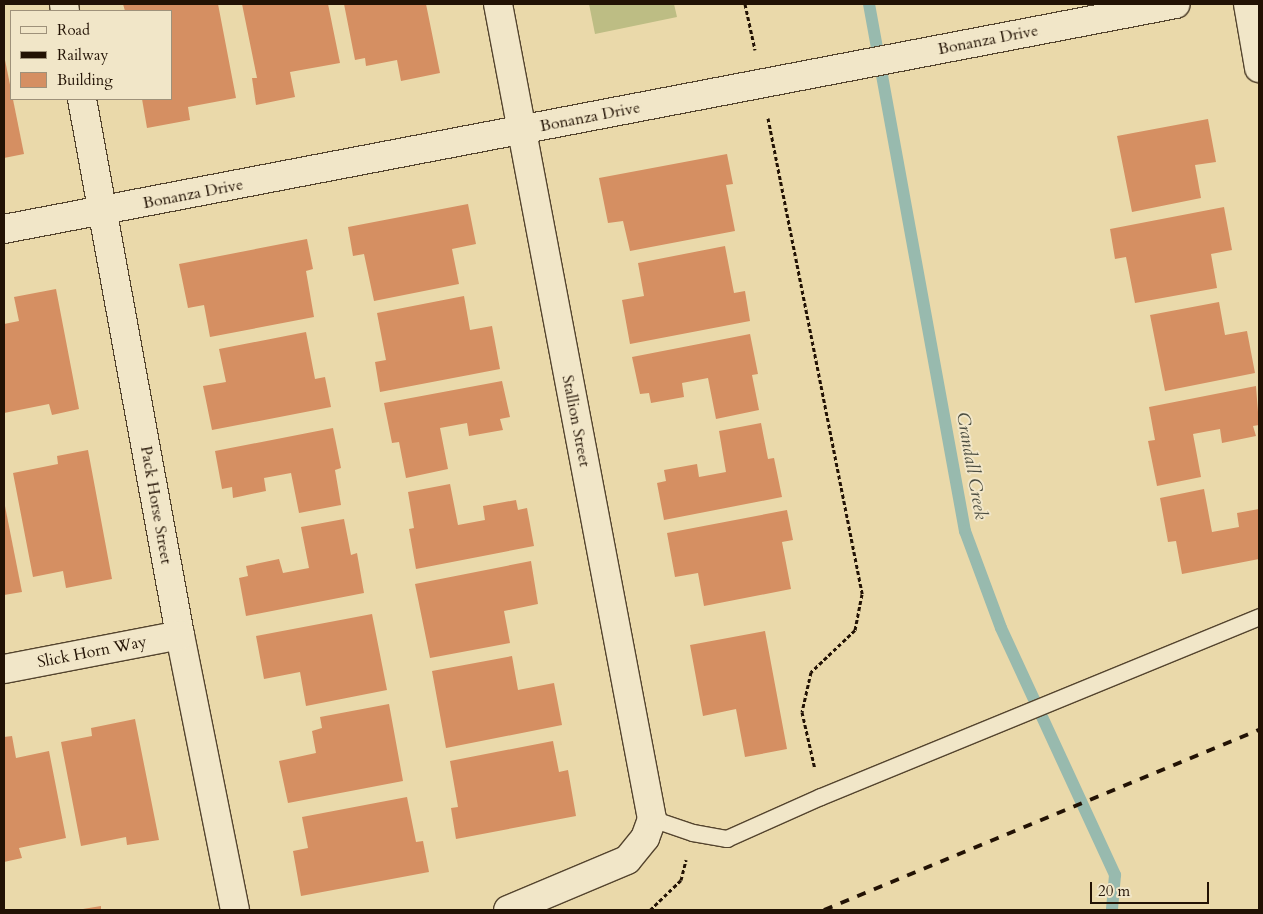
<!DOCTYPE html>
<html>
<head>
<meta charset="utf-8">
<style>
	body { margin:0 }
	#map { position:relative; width:1263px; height:914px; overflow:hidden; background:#ead9aa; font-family:Cardo,serif }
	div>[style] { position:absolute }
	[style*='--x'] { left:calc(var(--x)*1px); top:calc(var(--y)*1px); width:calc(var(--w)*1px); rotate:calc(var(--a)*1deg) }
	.green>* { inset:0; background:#bdbd84 }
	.stream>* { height:12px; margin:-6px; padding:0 6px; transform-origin:6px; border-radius:6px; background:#98baae }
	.building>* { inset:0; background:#d58f62 }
	.path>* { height:3px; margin-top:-1.5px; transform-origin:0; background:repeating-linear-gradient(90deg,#221204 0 4px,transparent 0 6.5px) }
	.roads { filter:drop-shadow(1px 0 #54442e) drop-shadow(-1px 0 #54442e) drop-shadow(0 1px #54442e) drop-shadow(0 -1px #54442e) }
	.lane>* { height:16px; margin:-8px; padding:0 8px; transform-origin:8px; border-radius:8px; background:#f1e6c8 }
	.street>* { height:28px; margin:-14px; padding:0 14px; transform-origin:14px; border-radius:14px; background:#f1e6c8 }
	.rail>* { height:4px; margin-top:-2px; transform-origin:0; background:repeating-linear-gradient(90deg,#221204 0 9px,transparent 0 18px) }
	span { translate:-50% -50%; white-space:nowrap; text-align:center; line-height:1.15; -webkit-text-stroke:4px #f1e6c8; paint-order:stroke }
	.street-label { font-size:16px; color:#221204 }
	.water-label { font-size:18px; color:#4b4d40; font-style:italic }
	.frame { position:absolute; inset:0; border:5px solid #221204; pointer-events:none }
	.legend { position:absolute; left:10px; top:10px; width:162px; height:90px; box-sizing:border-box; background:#f1e6c8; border:1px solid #9e917a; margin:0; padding:6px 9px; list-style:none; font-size:15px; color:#221204 }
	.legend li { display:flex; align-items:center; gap:10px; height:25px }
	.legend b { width:25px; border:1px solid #9e917a }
	.scale { position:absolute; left:1090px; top:882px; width:119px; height:22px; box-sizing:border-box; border:2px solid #221204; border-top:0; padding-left:6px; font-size:15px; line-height:18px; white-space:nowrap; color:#221204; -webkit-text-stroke:4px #f1e6c8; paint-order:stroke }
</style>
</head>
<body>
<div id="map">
	<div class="green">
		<i style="clip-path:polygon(589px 4px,674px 4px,677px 17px,595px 34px)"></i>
	</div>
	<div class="stream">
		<i style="--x:869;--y:4;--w:536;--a:79.68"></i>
		<i style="--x:965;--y:531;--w:103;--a:69.6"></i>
		<i style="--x:1001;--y:628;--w:272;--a:65.2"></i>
		<i style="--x:1115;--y:875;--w:35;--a:95"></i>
	</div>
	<div class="building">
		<i style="clip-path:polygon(123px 4px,218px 4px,236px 98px,188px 107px,190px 120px,147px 128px,142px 99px,171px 99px,171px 11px,125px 11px)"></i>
		<i style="clip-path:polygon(242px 4px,328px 4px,340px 63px,290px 72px,295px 97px,256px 105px,252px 78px,257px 78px)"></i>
		<i style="clip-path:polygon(344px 4px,426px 4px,440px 73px,401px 81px,397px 60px,366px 66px,365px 58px,355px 60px)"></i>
		<i style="clip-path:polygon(4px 55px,24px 154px,4px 158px)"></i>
		<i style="clip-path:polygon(1208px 119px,1216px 162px,1195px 165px,1201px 198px,1132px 212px,1117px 136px)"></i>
		<i style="clip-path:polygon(727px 154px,733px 184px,726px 185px,735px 231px,630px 251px,623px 221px,608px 223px,599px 178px)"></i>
		<i style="clip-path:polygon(468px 204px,476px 244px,452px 249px,459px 284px,374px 301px,364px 254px,353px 256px,348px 227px)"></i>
		<i style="clip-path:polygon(1224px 207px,1232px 250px,1211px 254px,1217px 288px,1135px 303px,1126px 257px,1115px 259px,1110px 229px)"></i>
		<i style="clip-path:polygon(307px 239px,313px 269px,306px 271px,314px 317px,210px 337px,204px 305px,188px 308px,179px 264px)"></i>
		<i style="clip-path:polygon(725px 246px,734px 293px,745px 291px,750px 321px,630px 344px,622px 300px,644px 296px,638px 263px)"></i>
		<i style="clip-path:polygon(56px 289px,79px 409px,52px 415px,49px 404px,4px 413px,4px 324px,19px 321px,14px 297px)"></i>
		<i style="clip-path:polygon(464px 296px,470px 330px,492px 326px,500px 369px,380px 392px,375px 362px,386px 360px,377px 313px)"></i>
		<i style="clip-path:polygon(1219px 302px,1225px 335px,1247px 331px,1255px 373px,1165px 391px,1150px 315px)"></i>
		<i style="clip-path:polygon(306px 332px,315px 379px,325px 377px,331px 407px,212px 430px,203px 386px,226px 382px,219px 349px)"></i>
		<i style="clip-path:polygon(750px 334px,758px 374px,752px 375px,759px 410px,716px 419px,708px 378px,682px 383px,684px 397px,651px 403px,649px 393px,640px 394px,632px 357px)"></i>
		<i style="clip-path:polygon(502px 381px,510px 417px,500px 419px,503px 430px,469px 436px,467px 423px,440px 428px,448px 469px,406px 478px,399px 442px,392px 443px,384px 403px)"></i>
		<i style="clip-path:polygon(1256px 386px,1259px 425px,1253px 426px,1256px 436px,1222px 443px,1220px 429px,1193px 434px,1201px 477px,1157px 486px,1148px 441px,1155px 440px,1149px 407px)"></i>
		<i style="clip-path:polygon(761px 423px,768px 459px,774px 458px,782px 497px,664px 520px,657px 483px,666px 481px,664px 470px,697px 464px,699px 477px,726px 472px,719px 431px)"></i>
		<i style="clip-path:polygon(333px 428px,341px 468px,335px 470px,341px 505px,299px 513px,291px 473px,264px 478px,266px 491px,233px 498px,232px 487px,222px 489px,215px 451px)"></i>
		<i style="clip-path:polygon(88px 450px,112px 579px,66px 588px,63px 571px,33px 577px,13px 473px,58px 464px,57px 456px)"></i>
		<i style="clip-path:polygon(450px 484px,458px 525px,485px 520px,483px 506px,516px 500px,518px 510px,527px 508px,534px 546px,416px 569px,409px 529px,414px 528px,408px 492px)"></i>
		<i style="clip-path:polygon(1204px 489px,1212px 532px,1239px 527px,1237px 513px,1259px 509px,1259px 559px,1182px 574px,1176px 541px,1168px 542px,1160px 498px)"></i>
		<i style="clip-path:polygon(4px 501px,22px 592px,4px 595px)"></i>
		<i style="clip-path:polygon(787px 510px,793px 540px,782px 542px,791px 589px,704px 606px,698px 573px,675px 577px,667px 533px)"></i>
		<i style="clip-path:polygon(344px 519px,351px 555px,357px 553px,364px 593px,246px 616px,239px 578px,248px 576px,246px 566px,279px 559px,283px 573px,309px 568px,301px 527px)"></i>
		<i style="clip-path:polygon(531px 561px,538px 604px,504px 611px,510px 643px,430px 658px,415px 584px)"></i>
		<i style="clip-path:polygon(372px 614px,387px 690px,306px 706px,300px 672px,264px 679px,256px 636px)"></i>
		<i style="clip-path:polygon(765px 631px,787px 749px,745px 757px,736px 709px,703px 716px,690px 645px)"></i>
		<i style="clip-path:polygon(512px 656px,518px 690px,554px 683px,562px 725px,446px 748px,432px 671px)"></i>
		<i style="clip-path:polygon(389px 704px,403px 781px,288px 803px,279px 761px,316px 753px,312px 731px,322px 728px,320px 717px)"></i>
		<i style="clip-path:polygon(135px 719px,159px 840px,127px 845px,126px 837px,81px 846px,61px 742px,92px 736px,91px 728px)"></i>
		<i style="clip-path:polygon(12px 736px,16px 758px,49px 751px,66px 838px,19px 848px,22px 858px,4px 862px,4px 737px)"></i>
		<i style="clip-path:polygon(553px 741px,559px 772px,568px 770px,576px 816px,456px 839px,451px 808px,458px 807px,450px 761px)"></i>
		<i style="clip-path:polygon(407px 797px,416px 842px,423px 841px,429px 872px,301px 896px,293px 851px,308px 848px,302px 817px)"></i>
		<i style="clip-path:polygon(101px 906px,101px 910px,83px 910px,83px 909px)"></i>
	</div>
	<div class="path">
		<i style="--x:745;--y:4;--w:47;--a:77.7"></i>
		<i style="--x:768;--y:118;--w:485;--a:78.8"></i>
		<i style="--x:862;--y:594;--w:37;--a:101"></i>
		<i style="--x:855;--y:630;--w:61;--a:136.3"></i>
		<i style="--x:811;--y:672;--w:41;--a:102.7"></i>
		<i style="--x:802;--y:712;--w:58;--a:77.2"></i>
		<i style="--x:650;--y:910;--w:43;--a:-44.1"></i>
		<i style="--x:681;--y:880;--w:21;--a:-76"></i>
	</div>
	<div class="roads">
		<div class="lane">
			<i style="--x:652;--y:819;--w:43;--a:18.9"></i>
			<i style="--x:693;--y:833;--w:35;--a:10"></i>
			<i style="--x:727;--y:839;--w:103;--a:-24.1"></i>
			<i style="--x:821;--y:797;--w:474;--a:-22.3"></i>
		</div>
		<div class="street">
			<i style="--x:64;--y:4;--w:7;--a:82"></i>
			<i style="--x:498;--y:4;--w:829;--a:79.3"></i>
			<i style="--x:652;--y:819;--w:20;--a:110"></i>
			<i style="--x:645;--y:838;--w:28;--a:129"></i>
			<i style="--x:627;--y:860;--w:129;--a:157.2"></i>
			<i style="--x:1248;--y:4;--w:65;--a:80.2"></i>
			<i style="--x:82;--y:99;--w:545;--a:79.64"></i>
			<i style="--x:180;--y:635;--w:280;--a:78.7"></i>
			<i style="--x:4;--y:229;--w:1193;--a:-10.87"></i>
			<i style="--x:4;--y:669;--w:179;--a:-10.9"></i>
		</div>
	</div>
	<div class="rail">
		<i style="--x:824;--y:910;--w:471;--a:-22.5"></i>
	</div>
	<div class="street-label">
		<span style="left:988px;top:40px;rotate:-11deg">Bonanza Drive</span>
		<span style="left:590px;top:117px;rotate:-11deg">Bonanza Drive</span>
		<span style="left:193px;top:194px;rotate:-11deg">Bonanza Drive</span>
		<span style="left:576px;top:421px;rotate:79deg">Stallion Street</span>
		<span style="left:156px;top:505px;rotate:80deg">Pack Horse Street</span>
		<span style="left:92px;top:652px;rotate:-11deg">Slick Horn Way</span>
	</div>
	<div class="water-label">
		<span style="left:971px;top:466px;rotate:80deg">Crandall Creek</span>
	</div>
	<div class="frame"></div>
	<ul class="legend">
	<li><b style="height:6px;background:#f1e6c8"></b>Road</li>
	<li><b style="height:6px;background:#221204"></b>Railway</li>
	<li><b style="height:14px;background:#d58f62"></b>Building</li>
	</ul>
	<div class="scale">20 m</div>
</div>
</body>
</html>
